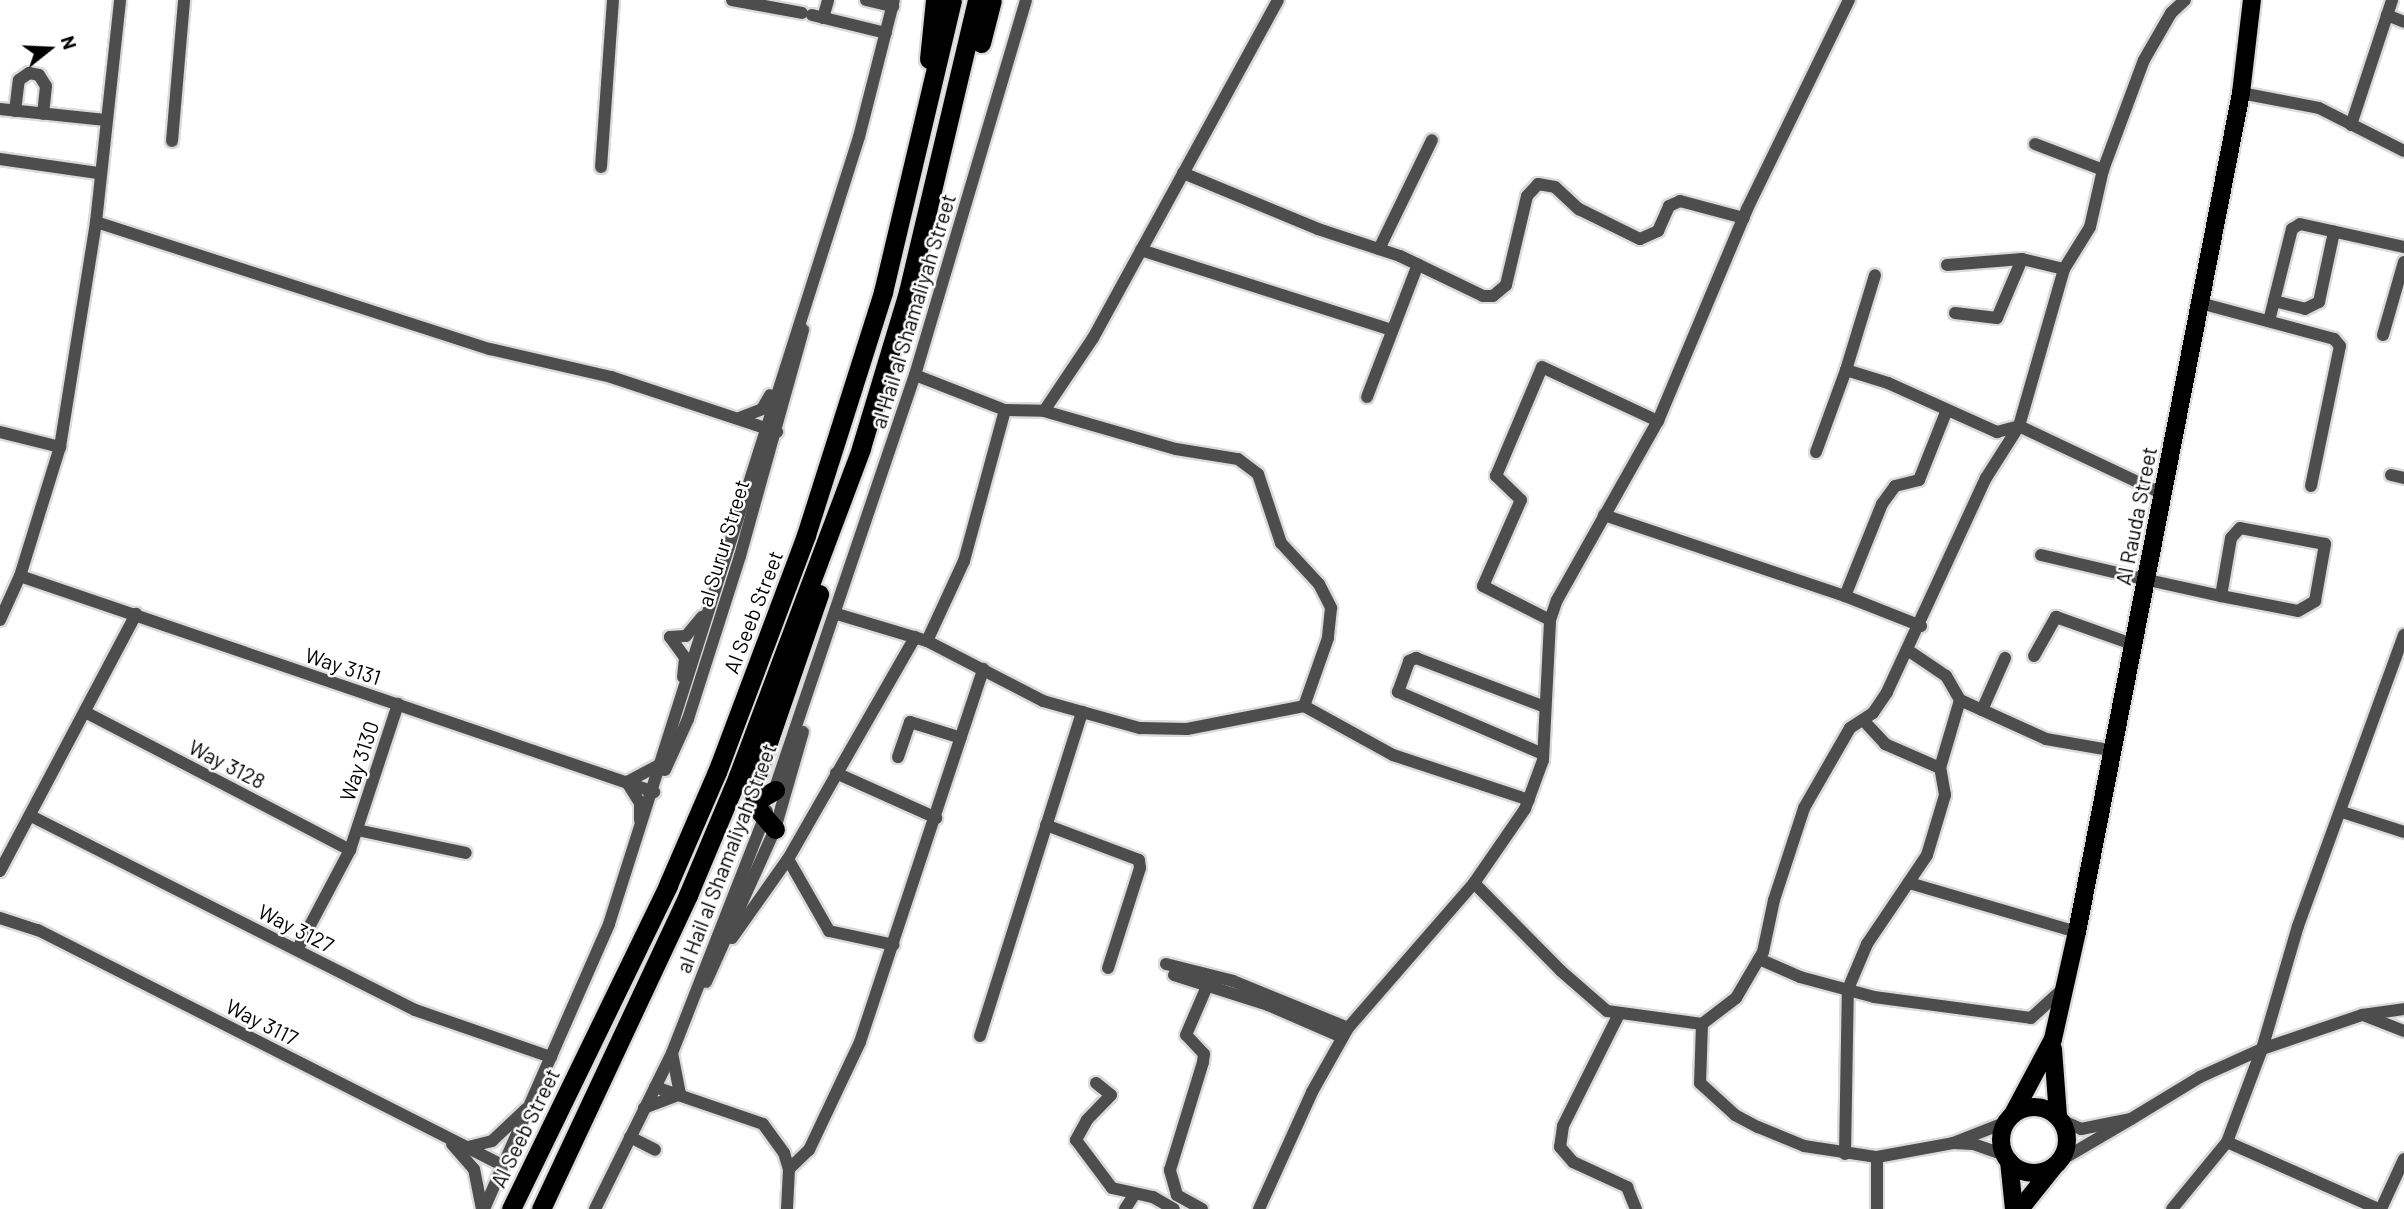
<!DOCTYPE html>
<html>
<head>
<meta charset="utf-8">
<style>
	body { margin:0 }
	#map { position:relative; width:2404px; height:1209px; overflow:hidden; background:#fff; font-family:Barlow,sans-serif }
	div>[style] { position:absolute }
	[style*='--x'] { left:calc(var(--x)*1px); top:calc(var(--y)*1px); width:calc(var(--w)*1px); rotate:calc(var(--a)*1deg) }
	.roads { filter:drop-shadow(2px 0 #dbdbdb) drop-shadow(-2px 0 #dbdbdb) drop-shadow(0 2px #dbdbdb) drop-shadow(0 -2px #dbdbdb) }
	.minor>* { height:12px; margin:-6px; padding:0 6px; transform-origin:6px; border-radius:6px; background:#4d4d4d }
	.major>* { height:18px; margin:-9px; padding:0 9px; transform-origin:9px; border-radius:9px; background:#000 }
	.major>.ring { margin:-9px; padding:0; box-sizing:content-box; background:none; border:18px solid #000; border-radius:50% }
	.highway>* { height:19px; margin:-9.5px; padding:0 9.5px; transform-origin:9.5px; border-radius:9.5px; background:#000 }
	span { translate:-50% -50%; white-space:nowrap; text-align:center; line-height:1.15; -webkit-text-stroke:5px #fff; paint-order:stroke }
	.street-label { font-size:21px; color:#000 }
	.north { position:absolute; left:14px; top:14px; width:70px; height:70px; -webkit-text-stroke:5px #fff; paint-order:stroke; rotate:72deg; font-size:19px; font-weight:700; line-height:28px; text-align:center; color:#000 }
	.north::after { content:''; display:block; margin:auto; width:24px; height:32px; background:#000; clip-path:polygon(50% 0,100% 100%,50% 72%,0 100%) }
</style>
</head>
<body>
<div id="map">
	<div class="roads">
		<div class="minor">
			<i style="--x:732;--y:0;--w:71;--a:10.5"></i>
			<i style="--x:866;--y:0;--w:28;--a:13"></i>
			<i style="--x:812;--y:15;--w:76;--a:13.7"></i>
			<i style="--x:2387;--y:15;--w:18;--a:22"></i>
			<i style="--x:823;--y:18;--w:19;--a:-74"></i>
			<i style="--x:2241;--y:93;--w:79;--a:10.9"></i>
			<i style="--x:2319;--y:108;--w:95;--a:26.8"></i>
			<i style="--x:0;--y:109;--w:106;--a:6"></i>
			<i style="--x:15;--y:111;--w:31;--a:-83"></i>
			<i style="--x:19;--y:80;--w:12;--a:-35"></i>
			<i style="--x:29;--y:73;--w:10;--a:11"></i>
			<i style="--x:39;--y:75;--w:13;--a:58"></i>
			<i style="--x:46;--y:86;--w:28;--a:96"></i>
			<i style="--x:2351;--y:125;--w:132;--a:-71.8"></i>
			<i style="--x:172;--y:141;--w:142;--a:-85.1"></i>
			<i style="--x:2035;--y:144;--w:73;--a:20.9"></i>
			<i style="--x:0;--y:159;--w:99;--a:8.1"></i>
			<i style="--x:601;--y:167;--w:167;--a:-85.9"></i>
			<i style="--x:1183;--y:173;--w:146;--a:22.5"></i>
			<i style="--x:1318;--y:229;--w:86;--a:18.2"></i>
			<i style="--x:1400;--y:256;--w:92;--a:25.7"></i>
			<i style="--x:1483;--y:296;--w:10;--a:0"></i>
			<i style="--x:1493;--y:296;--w:17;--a:-40"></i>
			<i style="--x:1506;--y:285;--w:91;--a:-76.7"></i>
			<i style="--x:1527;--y:196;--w:16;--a:-47"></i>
			<i style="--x:1538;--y:184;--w:17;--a:10"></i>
			<i style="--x:1555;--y:187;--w:33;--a:43"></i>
			<i style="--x:1579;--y:209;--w:68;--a:26.2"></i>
			<i style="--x:1640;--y:239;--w:20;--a:-24"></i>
			<i style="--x:1658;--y:231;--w:27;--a:-66"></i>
			<i style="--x:1669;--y:206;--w:12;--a:-24"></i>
			<i style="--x:1680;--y:201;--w:66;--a:14.9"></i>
			<i style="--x:96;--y:222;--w:414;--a:17.9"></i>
			<i style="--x:490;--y:349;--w:124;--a:13"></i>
			<i style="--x:611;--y:377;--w:175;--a:18.3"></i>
			<i style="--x:1379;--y:249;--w:121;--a:-64.1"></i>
			<i style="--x:1141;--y:250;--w:262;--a:17.7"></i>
			<i style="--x:1947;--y:265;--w:75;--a:-4.6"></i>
			<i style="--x:2022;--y:259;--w:43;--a:13.4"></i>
			<i style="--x:2274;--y:301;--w:32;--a:14"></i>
			<i style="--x:2305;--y:309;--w:16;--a:-27"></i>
			<i style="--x:2319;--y:302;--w:72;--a:-77.9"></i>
			<i style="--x:2200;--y:303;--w:139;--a:15"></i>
			<i style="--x:2334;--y:339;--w:9;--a:49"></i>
			<i style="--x:2340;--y:346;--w:143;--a:101.7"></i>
			<i style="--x:1955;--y:313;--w:42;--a:6.8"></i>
			<i style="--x:1997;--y:318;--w:64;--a:-67"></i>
			<i style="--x:2269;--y:321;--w:95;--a:-76"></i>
			<i style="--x:2292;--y:229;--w:9;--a:-32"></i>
			<i style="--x:2300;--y:224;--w:107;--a:12.5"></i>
			<i style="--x:2383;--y:335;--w:76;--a:-74"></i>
			<i style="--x:1846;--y:370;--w:99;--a:-73"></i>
			<i style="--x:915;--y:375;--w:97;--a:21.3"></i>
			<i style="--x:1005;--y:410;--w:39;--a:1"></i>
			<i style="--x:1044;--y:411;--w:137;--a:16.1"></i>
			<i style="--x:1176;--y:449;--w:63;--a:9.2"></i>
			<i style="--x:1238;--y:459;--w:25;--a:37"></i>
			<i style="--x:1258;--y:474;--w:73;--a:71.6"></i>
			<i style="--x:1281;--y:543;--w:56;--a:47.2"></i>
			<i style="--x:1319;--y:584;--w:27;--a:63"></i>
			<i style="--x:1331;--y:608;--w:30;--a:96"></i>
			<i style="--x:1328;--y:638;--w:72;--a:109.4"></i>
			<i style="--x:1367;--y:397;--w:142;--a:-69"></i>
			<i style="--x:1044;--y:411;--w:88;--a:-56.1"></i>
			<i style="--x:1093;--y:338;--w:385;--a:-61.3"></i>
			<i style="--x:739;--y:418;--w:25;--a:-21"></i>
			<i style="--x:762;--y:409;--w:16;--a:-60"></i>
			<i style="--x:0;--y:432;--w:62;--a:14"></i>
			<i style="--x:1816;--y:452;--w:87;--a:-69.9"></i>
			<i style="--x:1846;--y:370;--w:44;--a:17.2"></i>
			<i style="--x:1888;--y:383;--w:120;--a:24.2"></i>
			<i style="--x:1997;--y:432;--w:23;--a:-15"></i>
			<i style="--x:2019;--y:426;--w:159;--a:25.3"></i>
			<i style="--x:2391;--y:475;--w:13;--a:13"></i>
			<i style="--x:1604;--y:515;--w:254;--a:18.6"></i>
			<i style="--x:2041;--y:555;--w:110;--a:13.2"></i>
			<i style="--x:2148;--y:580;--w:75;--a:12.4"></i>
			<i style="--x:2221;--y:596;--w:78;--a:11"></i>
			<i style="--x:2298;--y:611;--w:20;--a:-30"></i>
			<i style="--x:2315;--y:601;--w:58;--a:-80"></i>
			<i style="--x:2325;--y:544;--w:86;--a:-169.3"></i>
			<i style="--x:2240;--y:528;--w:13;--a:132"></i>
			<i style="--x:2231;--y:538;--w:59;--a:99.8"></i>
			<i style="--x:20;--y:576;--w:670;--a:18.81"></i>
			<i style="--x:837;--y:614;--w:94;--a:16.7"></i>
			<i style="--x:927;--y:641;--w:131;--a:27.3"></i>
			<i style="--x:1043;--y:701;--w:101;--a:15.6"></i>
			<i style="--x:1140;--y:728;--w:47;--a:1.2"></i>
			<i style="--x:1187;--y:729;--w:119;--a:-11.1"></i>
			<i style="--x:1304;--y:706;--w:102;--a:28.8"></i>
			<i style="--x:1393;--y:755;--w:143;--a:18.3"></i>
			<i style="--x:0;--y:620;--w:48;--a:-65.6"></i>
			<i style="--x:20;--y:576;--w:135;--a:-72.8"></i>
			<i style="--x:60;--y:447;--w:228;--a:-80.9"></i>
			<i style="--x:96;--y:222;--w:223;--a:-83.8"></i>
			<i style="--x:1550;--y:620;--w:75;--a:-153.1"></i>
			<i style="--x:1483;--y:586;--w:94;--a:-66.2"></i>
			<i style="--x:1521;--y:500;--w:35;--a:-136"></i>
			<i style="--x:1496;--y:476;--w:118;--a:-67.1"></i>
			<i style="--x:1542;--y:367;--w:128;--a:25"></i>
			<i style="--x:1921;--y:626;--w:82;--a:-158.5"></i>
			<i style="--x:1845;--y:596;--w:99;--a:-68.1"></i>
			<i style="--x:1882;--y:504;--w:22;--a:-54"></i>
			<i style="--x:1895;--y:486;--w:25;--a:-14"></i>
			<i style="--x:1919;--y:480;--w:73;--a:-68.3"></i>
			<i style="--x:670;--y:637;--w:16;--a:-4"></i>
			<i style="--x:686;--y:636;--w:25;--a:-50"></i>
			<i style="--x:670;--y:637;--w:26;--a:54"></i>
			<i style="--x:685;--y:658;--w:19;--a:96"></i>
			<i style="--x:927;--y:641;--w:88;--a:-65.2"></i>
			<i style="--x:964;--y:561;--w:156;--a:-74.8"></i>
			<i style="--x:2034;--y:656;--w:45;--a:-60.6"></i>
			<i style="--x:2056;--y:617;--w:81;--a:19.6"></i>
			<i style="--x:1960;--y:700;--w:94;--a:24.4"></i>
			<i style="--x:2046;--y:739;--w:65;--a:9.8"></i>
			<i style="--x:1982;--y:710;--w:57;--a:-66.1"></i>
			<i style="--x:85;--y:712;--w:299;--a:27.5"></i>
			<i style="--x:1863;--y:720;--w:33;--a:47"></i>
			<i style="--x:1885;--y:744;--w:60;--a:23.6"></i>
			<i style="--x:1543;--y:754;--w:158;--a:-156.8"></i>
			<i style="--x:1398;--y:692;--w:33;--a:-70"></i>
			<i style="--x:1409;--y:661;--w:8;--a:-23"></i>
			<i style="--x:1416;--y:658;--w:138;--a:20.8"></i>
			<i style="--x:898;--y:757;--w:37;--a:-71"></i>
			<i style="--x:910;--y:722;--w:53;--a:17.4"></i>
			<i style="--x:665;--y:770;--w:56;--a:-65.7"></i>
			<i style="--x:688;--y:719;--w:171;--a:-72.3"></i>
			<i style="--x:740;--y:556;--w:235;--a:-74.4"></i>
			<i style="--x:836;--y:773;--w:110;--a:24.2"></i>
			<i style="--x:773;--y:794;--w:442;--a:-71.3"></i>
			<i style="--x:915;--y:375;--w:391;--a:-73.5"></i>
			<i style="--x:2342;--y:812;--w:65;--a:17.9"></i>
			<i style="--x:31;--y:816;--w:430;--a:26.8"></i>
			<i style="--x:415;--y:1010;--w:144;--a:19.1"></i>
			<i style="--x:640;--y:820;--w:17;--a:-90"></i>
			<i style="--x:640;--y:803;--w:25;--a:-122"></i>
			<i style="--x:627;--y:782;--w:40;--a:-28"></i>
			<i style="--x:1046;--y:825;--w:99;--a:20.6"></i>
			<i style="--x:1139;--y:860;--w:8;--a:83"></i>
			<i style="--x:1140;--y:868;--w:105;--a:107.7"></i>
			<i style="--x:357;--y:830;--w:111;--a:11.9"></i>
			<i style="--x:788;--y:859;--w:83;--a:60.3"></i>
			<i style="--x:829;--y:931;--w:66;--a:12.2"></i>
			<i style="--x:0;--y:871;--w:291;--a:-62.1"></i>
			<i style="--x:1474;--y:883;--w:124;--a:45.3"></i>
			<i style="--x:1561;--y:971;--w:61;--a:41"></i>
			<i style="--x:1607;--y:1011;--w:96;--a:7.8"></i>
			<i style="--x:1909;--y:883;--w:175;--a:16.3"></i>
			<i style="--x:0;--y:918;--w:40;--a:18"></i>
			<i style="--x:38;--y:930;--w:522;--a:26.86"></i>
			<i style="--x:732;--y:938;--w:97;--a:-54.7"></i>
			<i style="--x:788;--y:859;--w:256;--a:-60.2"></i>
			<i style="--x:297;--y:950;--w:113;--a:-62.1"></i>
			<i style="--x:350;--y:850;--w:154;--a:-71.8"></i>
			<i style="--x:1759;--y:959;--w:45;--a:23.7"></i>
			<i style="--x:1800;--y:977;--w:77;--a:15.1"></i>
			<i style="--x:1874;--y:997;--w:158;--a:7.6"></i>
			<i style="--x:2031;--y:1018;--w:45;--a:-42.3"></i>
			<i style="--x:1166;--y:964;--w:69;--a:14.2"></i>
			<i style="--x:1233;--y:981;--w:124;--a:22.2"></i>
			<i style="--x:1174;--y:975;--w:99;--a:17.7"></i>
			<i style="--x:1268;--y:1005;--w:81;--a:23.4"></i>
			<i style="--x:706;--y:982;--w:168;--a:-65.7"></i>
			<i style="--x:775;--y:829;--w:101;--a:-73.9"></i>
			<i style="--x:1619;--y:1014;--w:125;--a:116.6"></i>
			<i style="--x:1563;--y:1126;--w:21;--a:98"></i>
			<i style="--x:1560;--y:1147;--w:20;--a:49"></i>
			<i style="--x:1573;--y:1162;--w:60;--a:24.8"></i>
			<i style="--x:1627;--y:1187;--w:24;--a:68"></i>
			<i style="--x:2366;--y:1016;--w:41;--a:21.5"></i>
			<i style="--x:1702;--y:1024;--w:43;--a:-37.4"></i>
			<i style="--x:1736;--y:998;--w:53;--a:-59.6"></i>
			<i style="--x:1763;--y:952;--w:53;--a:-78.1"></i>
			<i style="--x:1774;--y:900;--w:97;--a:-71.9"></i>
			<i style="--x:1804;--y:808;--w:92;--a:-60.1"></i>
			<i style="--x:1850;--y:728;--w:27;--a:-33"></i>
			<i style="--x:1873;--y:713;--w:25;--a:-56"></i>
			<i style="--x:1887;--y:692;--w:236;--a:-65.2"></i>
			<i style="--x:1986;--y:478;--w:62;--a:-57.6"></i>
			<i style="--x:2019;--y:426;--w:163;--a:-74"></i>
			<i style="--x:2064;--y:269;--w:49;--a:-58.2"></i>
			<i style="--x:2090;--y:227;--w:58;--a:-77.2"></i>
			<i style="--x:2103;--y:170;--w:117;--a:-69.6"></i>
			<i style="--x:2144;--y:60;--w:54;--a:-60.1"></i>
			<i style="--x:2171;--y:13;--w:19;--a:-43"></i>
			<i style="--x:1702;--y:1024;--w:59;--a:91.9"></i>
			<i style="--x:1700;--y:1083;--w:47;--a:42.4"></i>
			<i style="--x:1735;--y:1115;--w:26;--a:28"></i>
			<i style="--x:1758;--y:1127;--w:50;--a:22.4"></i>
			<i style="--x:1804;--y:1146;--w:74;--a:8.6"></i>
			<i style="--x:1877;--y:1157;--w:77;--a:-10.4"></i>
			<i style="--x:980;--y:1036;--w:340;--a:-72.5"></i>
			<i style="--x:672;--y:1053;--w:42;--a:79"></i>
			<i style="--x:1096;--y:1083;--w:19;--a:39"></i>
			<i style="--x:1111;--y:1095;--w:35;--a:134"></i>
			<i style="--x:1087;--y:1120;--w:23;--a:119"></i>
			<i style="--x:1076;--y:1140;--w:60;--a:53.1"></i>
			<i style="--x:1112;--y:1188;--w:42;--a:12.4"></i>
			<i style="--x:1153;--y:1197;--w:24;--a:30"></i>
			<i style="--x:655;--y:1087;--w:114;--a:18.9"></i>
			<i style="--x:763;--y:1124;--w:36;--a:54"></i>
			<i style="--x:784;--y:1153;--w:17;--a:73"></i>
			<i style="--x:789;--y:1169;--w:40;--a:92.9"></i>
			<i style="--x:644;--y:1108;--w:39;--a:-21"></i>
			<i style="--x:2131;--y:1119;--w:81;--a:-31.3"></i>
			<i style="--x:2200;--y:1077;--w:68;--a:-24.3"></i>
			<i style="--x:2262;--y:1049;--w:106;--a:-18.8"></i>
			<i style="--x:2362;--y:1015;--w:42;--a:-8.1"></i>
			<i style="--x:2061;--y:1120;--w:22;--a:24"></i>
			<i style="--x:2081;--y:1129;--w:51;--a:-11.3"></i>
			<i style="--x:2131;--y:1119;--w:81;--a:149.6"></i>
			<i style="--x:630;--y:1137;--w:28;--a:27"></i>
			<i style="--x:2227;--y:1142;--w:165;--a:23.9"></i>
			<i style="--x:452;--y:1144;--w:33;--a:49"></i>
			<i style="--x:474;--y:1169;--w:41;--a:78.7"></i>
			<i style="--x:468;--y:1147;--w:25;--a:-14"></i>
			<i style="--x:492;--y:1141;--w:47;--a:-43.3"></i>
			<i style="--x:1845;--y:1154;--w:165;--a:-89"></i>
			<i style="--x:1848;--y:989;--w:49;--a:-67.1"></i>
			<i style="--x:1867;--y:944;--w:107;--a:-56"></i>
			<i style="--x:1927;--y:855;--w:63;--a:-73.3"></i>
			<i style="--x:1945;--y:795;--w:27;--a:-100"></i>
			<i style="--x:1940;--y:768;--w:71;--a:-73.6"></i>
			<i style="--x:1960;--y:700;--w:28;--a:-120"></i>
			<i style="--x:1946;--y:676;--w:45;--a:-146"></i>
			<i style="--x:2005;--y:1155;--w:34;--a:-161"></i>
			<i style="--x:1973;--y:1144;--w:20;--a:-177"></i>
			<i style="--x:1953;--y:1143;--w:58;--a:-21.3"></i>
			<i style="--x:789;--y:1169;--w:28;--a:-44"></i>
			<i style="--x:809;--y:1150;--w:119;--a:-64.7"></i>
			<i style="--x:860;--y:1042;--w:393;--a:-71.7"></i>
			<i style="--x:484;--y:1209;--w:311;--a:-66.3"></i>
			<i style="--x:609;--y:924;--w:826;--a:-72.38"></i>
			<i style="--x:859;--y:137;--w:141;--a:-75.7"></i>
			<i style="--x:595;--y:1209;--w:174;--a:-63.7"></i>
			<i style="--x:672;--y:1053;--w:260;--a:-68.6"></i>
			<i style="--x:1125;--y:1209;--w:17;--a:-57"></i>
			<i style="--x:1202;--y:1209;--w:29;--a:-151"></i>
			<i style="--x:1177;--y:1195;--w:26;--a:-106"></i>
			<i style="--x:1170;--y:1170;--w:113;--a:-73"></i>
			<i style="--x:1203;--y:1062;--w:8;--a:-83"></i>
			<i style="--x:1204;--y:1054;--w:26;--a:-133"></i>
			<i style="--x:1186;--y:1035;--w:56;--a:-66.7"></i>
			<i style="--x:1259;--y:1209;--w:128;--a:-65.6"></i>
			<i style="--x:1312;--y:1092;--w:73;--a:-60.6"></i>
			<i style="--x:1348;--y:1028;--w:192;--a:-49"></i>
			<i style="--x:1474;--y:883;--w:90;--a:-55.4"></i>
			<i style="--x:1525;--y:809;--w:52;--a:-69.8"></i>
			<i style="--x:1543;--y:760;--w:140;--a:-87.1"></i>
			<i style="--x:1550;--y:620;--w:21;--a:-71"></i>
			<i style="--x:1557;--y:600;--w:206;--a:-60.6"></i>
			<i style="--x:1658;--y:421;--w:230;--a:-67.2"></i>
			<i style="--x:1747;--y:209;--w:233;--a:-64"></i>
			<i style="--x:1877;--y:1209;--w:52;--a:-90"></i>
			<i style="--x:2172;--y:1209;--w:87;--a:-50.6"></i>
			<i style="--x:2227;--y:1142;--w:99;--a:-69.4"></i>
			<i style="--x:2262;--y:1049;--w:128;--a:-73.7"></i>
			<i style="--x:2298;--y:926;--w:310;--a:-70"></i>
			<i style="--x:2381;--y:1209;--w:55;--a:-65.3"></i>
		</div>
		<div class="major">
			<i style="--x:2053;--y:1049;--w:67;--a:85.7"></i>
			<i class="ring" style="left:2001px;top:1107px;width:48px;height:48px"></i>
			<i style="--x:2013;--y:1114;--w:85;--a:-61.9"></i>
			<i style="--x:2053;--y:1039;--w:110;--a:-77.4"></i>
			<i style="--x:2077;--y:932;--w:855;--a:-78.94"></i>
			<i style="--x:2241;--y:93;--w:94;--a:-83.3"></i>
			<i style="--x:2009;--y:1161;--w:48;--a:84.1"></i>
			<i style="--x:2020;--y:1209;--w:53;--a:-51.2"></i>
		</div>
		<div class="highway">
			<i style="--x:981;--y:43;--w:44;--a:-75.7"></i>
			<i style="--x:929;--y:59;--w:59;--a:-84.2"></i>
			<i style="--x:753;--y:786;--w:15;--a:48"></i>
			<i style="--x:763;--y:797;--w:14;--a:-30"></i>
			<i style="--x:775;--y:829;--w:29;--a:-131"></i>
			<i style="--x:756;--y:807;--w:21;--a:-98"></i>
			<i style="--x:753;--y:786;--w:203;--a:-71"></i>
			<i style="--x:511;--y:1209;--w:360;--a:-64.1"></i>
			<i style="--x:668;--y:885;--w:123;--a:-66.6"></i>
			<i style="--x:717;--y:772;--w:253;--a:-69.4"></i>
			<i style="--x:806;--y:535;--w:255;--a:-72.4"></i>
			<i style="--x:883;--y:292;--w:300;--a:-76.7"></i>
			<i style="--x:541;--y:1209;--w:347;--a:-64.9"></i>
			<i style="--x:688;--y:895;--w:129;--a:-67.2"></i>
			<i style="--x:738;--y:776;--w:350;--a:-69.4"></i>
			<i style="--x:861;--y:448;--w:163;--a:-73.2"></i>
			<i style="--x:908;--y:292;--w:300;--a:-76.7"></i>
		</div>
	</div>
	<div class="street-label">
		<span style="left:913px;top:311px;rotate:-73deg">al Hail al Shamaliyah Street</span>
		<span style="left:2136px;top:516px;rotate:-79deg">Al Rauda Street</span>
		<span style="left:723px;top:543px;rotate:-73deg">al Surur Street</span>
		<span style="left:753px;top:612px;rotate:-69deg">Al Seeb Street</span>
		<span style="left:343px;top:666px;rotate:18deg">Way 3131</span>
		<span style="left:359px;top:761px;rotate:-72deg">Way 3130</span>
		<span style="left:227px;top:764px;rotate:27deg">Way 3128</span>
		<span style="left:726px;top:858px;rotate:-69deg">al Hail al Shamaliyah Street</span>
		<span style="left:296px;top:928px;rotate:27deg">Way 3127</span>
		<span style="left:262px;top:1022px;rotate:27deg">Way 3117</span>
		<span style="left:525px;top:1128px;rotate:-64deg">Al Seeb Street</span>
	</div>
	<div class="north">N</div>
</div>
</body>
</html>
